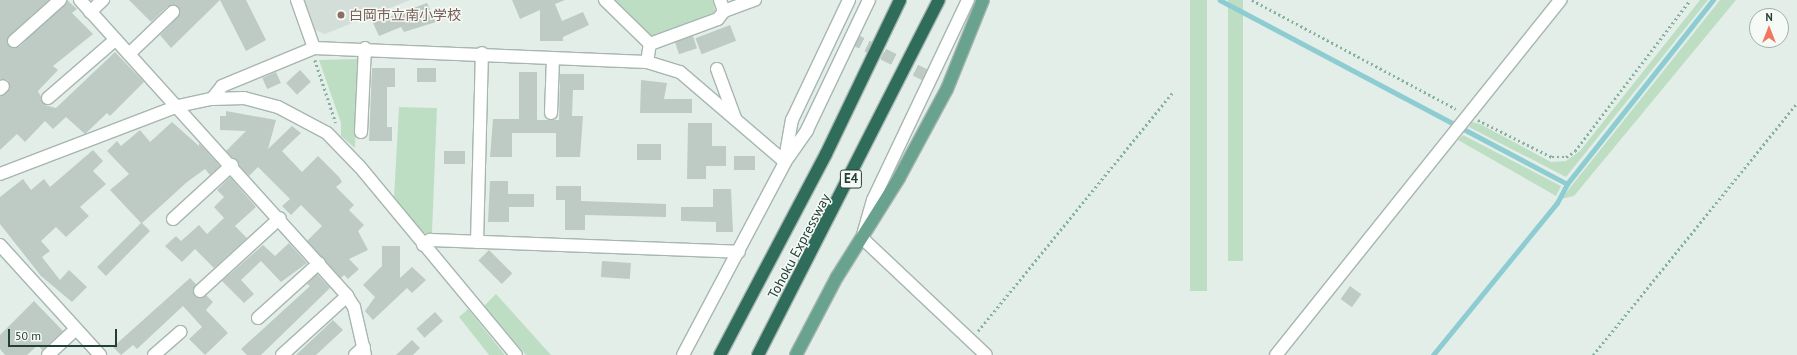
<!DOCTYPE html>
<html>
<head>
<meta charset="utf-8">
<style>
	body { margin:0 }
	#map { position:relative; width:1797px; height:355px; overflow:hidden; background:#e4eee9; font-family:"PT Sans","Noto Sans JP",sans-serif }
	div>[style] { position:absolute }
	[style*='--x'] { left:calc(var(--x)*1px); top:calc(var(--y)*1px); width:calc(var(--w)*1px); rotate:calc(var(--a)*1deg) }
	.built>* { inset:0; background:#d3ded8 }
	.green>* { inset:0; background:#bedec4; transform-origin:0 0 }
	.stream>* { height:4.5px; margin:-2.25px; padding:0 2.25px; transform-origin:2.25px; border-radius:2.25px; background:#8dcdd2 }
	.building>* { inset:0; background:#bdcbc4; transform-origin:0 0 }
	.minor-tunnel>* { height:12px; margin-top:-6px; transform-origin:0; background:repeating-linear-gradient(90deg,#becbc5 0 12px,transparent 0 18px) }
	.path>* { height:2.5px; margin-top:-1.25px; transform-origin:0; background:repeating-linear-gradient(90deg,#85b19f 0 2px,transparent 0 5px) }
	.roads { filter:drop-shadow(1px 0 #a7b6b0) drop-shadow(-1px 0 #a7b6b0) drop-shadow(0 1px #a7b6b0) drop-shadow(0 -1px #a7b6b0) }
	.minor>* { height:12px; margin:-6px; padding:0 6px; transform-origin:6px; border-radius:6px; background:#fff }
	.major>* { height:12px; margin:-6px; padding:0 6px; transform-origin:6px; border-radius:6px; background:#69a38f }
	.highway>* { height:12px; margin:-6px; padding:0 6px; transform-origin:6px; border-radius:6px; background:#2f6c5a }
	.dots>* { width:11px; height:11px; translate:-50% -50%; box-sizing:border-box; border:2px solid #f5faf7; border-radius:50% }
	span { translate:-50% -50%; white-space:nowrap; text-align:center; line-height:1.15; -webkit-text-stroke:3px #f5faf7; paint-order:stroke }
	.shield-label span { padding:1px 3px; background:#f5faf7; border:1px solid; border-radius:3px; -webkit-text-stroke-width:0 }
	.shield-label { font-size:13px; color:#243f36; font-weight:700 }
	.education-label { font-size:14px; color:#785e54 }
	.left { translate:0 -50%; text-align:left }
	.street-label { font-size:14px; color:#243f36 }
	.north { position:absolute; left:1749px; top:8px; width:40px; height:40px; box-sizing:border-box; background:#f5faf7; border:1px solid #a1afaa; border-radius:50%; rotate:0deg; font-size:11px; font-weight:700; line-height:16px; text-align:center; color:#243f36 }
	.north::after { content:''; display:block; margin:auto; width:14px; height:18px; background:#f17660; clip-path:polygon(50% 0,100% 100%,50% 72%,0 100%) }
	.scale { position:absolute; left:8px; top:329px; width:109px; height:18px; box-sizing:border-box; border:2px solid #243f36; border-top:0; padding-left:5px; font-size:12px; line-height:14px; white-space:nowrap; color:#243f36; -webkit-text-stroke:3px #f5faf7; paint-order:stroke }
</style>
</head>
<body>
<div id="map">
	<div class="built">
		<i style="clip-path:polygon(304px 0,410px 0,325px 34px,315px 30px)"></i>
	</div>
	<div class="green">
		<i style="clip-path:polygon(611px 0,713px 0,716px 15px,649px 38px)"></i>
		<i style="left:1190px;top:0;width:17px;height:291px"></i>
		<i style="left:1228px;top:0;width:15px;height:261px"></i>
		<i style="clip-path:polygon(1700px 0,1708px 0,1566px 177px,1469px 127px,1472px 122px,1480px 124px,1551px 162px,1566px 161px,1580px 151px)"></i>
		<i style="clip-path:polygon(1720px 0,1736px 0,1574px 196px,1561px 199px)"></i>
		<i style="clip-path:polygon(358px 59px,355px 148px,341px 136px,341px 123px,319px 60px)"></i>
		<i style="clip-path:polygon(399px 107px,437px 108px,432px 233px,420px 233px,394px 197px)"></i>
		<i style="clip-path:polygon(1463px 135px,1561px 186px,1556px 196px,1458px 140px)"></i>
		<i style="clip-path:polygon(496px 294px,551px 355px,526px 355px,484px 306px)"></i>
		<i style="clip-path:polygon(468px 309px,505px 355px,489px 355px,459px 317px)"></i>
	</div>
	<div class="stream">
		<i style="--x:1220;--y:0;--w:393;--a:27.9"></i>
		<i style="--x:1567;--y:184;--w:235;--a:-51.6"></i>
		<i style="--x:1433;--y:355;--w:196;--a:-50.8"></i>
		<i style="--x:1557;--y:203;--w:21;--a:-62"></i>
	</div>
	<div class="building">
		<i style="clip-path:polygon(0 0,49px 0,9px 36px,7px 43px,11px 48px,19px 47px,67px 0,77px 9px,72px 13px,93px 34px,53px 66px,58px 70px,38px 91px,45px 105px,56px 108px,115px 52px,144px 82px,110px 116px,107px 113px,85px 134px,66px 117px,53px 129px,45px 121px,25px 142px,17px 134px,0 150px,0 96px,10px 88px,8px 80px,0 79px)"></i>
		<i style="clip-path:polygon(129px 0,220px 0,171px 48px,160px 35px,178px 17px,179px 7px,168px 6px,151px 22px)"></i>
		<i style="clip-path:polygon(220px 0,246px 0,266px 40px,246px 51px)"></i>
		<i style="clip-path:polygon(512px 0,565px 0,555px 4px,562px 21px,583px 12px,589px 25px,563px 37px,563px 41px,540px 41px,540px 10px,520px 19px)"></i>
		<i style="clip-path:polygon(427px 3px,436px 22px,404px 32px,401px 27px,379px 36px,373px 23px)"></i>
		<i style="left:730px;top:25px;width:17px;height:37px;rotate:69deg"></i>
		<i style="left:693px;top:36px;width:13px;height:19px;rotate:72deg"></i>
		<i style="clip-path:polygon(372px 68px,395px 68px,395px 87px,387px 87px,387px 127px,392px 127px,392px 141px,369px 141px)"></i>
		<i style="left:417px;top:68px;width:19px;height:14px"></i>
		<i style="left:300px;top:70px;width:16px;height:19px;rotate:47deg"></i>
		<i style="left:276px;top:72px;width:12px;height:15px;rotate:66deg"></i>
		<i style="clip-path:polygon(519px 72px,537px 72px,537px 120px,559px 120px,560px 74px,584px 74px,584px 90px,573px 90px,572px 116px,583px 116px,580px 157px,556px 157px,556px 133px,512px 133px,512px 157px,490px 157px,493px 119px,519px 119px)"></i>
		<i style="clip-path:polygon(641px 80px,667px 83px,664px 99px,692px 99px,692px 113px,640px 113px)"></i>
		<i style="clip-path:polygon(226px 111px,276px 120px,268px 149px,292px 126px,301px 133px,282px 151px,302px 172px,318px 156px,339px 177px,342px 182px,336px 187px,354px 205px,349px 210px,364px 225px,358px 231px,368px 250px,349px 259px,359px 269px,348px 279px,344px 275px,341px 278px,307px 241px,322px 226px,301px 205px,291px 215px,282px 206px,290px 199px,258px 167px,249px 176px,226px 151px,246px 131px,220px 130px,220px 116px,226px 116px)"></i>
		<i style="clip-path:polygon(172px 122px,199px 146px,199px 143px,220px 166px,210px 175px,205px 169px,187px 182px,142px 223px,150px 231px,106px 276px,97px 267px,141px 223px,110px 190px,129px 174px,107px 151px,117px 141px,121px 146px,140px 130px,150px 142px)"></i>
		<i style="clip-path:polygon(688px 123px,712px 123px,712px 146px,726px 146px,726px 166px,706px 166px,706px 179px,687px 179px)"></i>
		<i style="left:637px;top:144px;width:24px;height:16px"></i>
		<i style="clip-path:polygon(93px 150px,103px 161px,93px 171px,106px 184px,80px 207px,89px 216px,66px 237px,56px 227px,41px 241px,50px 251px,42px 257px,60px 280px,69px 270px,87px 287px,72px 302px,41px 276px,0 224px,0 197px,23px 179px,31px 190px,44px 179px,50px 187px)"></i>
		<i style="left:444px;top:151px;width:21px;height:13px"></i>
		<i style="left:734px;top:156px;width:21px;height:14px"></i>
		<i style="clip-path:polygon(230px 177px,256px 207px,235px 226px,247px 238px,214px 268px,195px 249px,182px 262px,165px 246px,176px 236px,181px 241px,199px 225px,207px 234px,224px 218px,214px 207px,224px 197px,217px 190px)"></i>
		<i style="clip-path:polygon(490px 181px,508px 181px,508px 194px,534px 194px,534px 207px,509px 207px,509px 222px,488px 222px)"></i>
		<i style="clip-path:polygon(556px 186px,581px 186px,581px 201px,666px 204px,666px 217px,585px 215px,585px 230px,565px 230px,565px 200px,556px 200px)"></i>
		<i style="clip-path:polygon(713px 189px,731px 189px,733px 232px,716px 232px,716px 222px,681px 221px,681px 207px,713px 207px)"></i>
		<i style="clip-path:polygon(289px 243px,307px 263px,281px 282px,261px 261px,241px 280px,254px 294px,244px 303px,222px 281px,263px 245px,275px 256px)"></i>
		<i style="clip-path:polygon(382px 246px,400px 246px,400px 278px,412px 267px,426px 280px,412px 293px,407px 288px,373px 320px,365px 311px,375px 297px,363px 285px,382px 266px)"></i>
		<i style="left:489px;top:250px;width:33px;height:15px;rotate:45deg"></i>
		<i style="left:602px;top:261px;width:29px;height:16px;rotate:4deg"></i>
		<i style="clip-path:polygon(317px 274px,330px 288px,261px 355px,247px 355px,241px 349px,310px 286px,307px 284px)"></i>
		<i style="clip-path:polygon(190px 278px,196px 284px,194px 296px,201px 298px,206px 295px,213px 302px,206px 310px,228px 333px,205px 355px,189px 339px,202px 327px,183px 306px,137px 349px,133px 345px,121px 355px,113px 347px)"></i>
		<i style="left:1350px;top:286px;width:14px;height:16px;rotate:36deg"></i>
		<i style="clip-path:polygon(34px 301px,63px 331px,42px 350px,38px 345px,27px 355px,5px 355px,0 349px,0 335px)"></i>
		<i style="left:435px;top:312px;width:12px;height:25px;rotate:48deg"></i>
		<i style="clip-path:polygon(333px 320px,343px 330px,316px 355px,296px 355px)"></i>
		<i style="clip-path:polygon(412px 340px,420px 348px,413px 355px,396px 355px)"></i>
	</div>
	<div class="minor-tunnel">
		<i style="--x:851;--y:38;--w:92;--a:26.6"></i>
	</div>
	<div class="path">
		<i style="--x:1252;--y:0;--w:231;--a:28.1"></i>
		<i style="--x:315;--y:60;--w:66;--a:71.6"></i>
		<i style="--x:1478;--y:120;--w:83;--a:26.6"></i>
		<i style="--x:1552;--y:157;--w:14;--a:0"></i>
		<i style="--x:1566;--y:157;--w:11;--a:-34"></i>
		<i style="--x:1575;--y:151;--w:190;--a:-52.7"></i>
		<i style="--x:978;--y:331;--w:308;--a:-50.8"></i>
		<i style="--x:1593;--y:355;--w:324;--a:-51"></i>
	</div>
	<div class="roads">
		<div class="minor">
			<i style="--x:80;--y:0;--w:399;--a:47.9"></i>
			<i style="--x:347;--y:296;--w:13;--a:58"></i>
			<i style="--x:354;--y:307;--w:49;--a:77.1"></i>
			<i style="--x:297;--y:0;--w:51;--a:70.5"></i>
			<i style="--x:605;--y:0;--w:63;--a:44.4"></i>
			<i style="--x:720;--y:0;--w:12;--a:70"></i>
			<i style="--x:968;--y:0;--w:221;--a:115.4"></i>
			<i style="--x:873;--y:200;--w:40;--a:106"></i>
			<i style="--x:862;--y:238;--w:170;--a:43.3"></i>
			<i style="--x:90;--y:12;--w:18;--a:-43"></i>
			<i style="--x:14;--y:41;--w:62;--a:-41.7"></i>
			<i style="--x:129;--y:54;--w:61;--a:-43.7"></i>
			<i style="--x:647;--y:62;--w:18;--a:-81"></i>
			<i style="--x:650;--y:44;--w:72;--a:-20.2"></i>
			<i style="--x:718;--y:19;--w:10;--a:-53"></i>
			<i style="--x:724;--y:11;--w:33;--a:-20"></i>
			<i style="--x:717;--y:69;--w:52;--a:69.8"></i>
			<i style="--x:0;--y:89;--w:4;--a:-45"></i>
			<i style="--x:48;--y:98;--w:89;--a:-40.9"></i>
			<i style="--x:212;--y:99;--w:16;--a:-52"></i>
			<i style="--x:222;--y:86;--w:100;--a:-22.4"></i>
			<i style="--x:314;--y:48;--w:333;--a:2.4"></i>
			<i style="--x:647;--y:62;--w:34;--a:17"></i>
			<i style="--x:680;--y:72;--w:138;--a:40.6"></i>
			<i style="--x:551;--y:113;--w:55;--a:-87.9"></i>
			<i style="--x:361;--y:132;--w:84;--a:-87.3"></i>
			<i style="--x:785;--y:159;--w:40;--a:-80"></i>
			<i style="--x:792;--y:120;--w:133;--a:-64.6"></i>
			<i style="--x:0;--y:174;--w:191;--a:-20.9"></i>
			<i style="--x:178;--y:106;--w:35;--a:-12"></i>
			<i style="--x:212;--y:99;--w:32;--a:-2"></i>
			<i style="--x:244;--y:98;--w:35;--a:15"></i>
			<i style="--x:278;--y:107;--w:55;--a:28"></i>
			<i style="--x:327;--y:133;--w:47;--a:45.9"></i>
			<i style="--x:360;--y:167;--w:244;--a:50.3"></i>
			<i style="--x:173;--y:219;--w:80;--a:-42.5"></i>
			<i style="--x:477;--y:242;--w:189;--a:-88.5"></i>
			<i style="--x:0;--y:245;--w:149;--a:47.7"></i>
			<i style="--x:423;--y:245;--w:9;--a:-36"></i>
			<i style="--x:430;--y:240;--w:309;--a:2.2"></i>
			<i style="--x:200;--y:291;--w:108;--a:-42.4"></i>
			<i style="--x:258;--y:318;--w:82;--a:-42"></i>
			<i style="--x:48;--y:355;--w:38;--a:-43"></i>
			<i style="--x:154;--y:355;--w:35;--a:-41"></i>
			<i style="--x:282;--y:355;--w:88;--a:-42.2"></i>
			<i style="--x:355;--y:355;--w:12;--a:-42"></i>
			<i style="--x:683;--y:355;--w:218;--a:-62.1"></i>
			<i style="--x:785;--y:162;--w:39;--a:-55"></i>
			<i style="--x:807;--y:130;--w:144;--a:-64.5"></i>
			<i style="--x:1276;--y:355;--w:455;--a:-51.3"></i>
		</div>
		<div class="major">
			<i style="--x:796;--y:355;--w:88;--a:-62.3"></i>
			<i style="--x:837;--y:277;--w:117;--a:-57.9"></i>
			<i style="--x:899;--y:178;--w:101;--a:-61.7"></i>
			<i style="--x:947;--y:89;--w:96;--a:-68"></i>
		</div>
		<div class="highway">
			<i style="--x:720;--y:355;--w:227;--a:-62.2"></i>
			<i style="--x:826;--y:154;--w:171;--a:-64.3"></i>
			<i style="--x:758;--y:355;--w:398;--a:-63"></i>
		</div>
	</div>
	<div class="dots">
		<i style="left:341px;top:15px;background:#8d6e63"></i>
	</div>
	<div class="shield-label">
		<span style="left:851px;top:179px">E4</span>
	</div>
	<div class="education-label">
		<span class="left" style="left:349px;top:15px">白岡市立南小学校</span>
	</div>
	<div class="street-label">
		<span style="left:799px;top:246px;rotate:-62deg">Tohoku Expressway</span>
	</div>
	<div class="north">N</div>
	<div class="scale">50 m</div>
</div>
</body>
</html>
